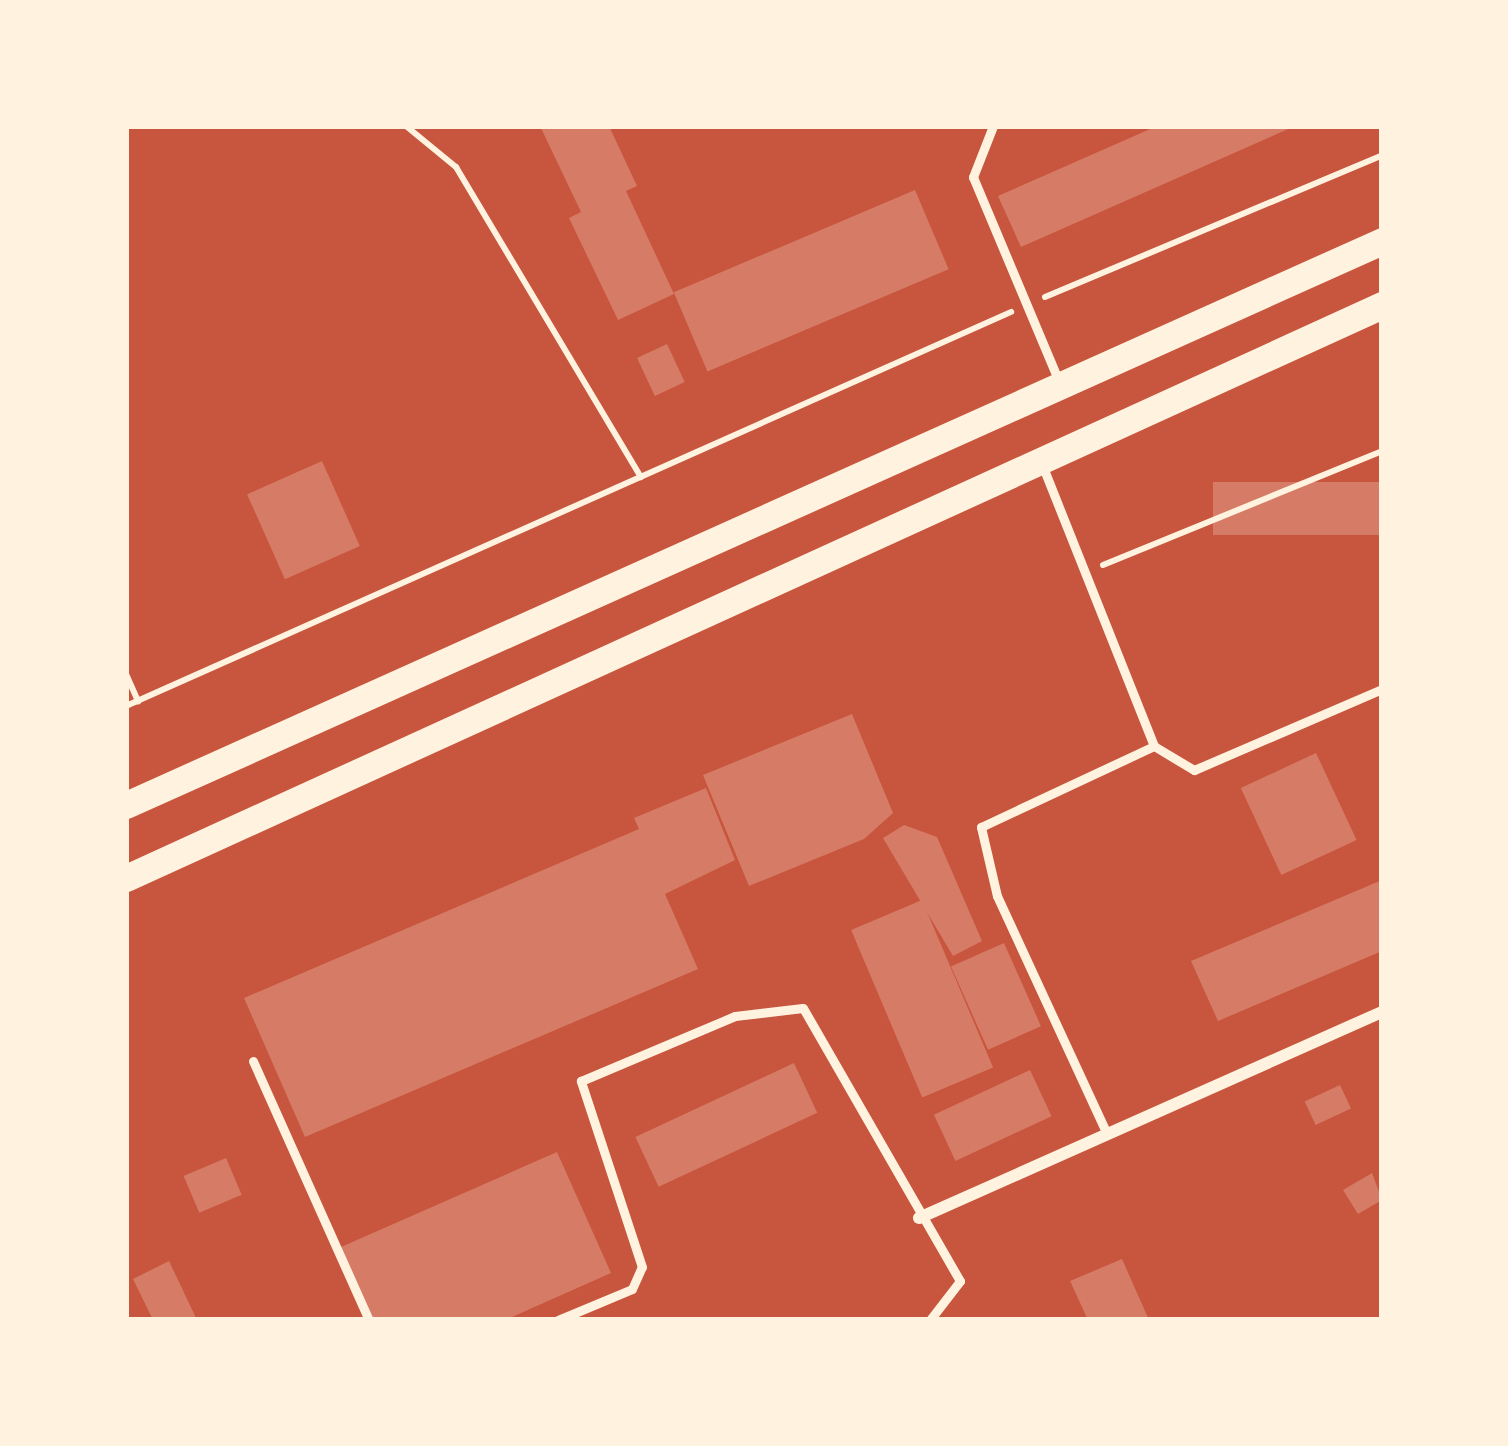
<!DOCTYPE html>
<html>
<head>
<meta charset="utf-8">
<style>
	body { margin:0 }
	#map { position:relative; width:1508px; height:1446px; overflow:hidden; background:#c8553d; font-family:Barlow,sans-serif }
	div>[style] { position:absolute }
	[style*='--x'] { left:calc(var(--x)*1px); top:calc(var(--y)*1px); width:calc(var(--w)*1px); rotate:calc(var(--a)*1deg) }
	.building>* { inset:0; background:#d67c66; transform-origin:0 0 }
	.path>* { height:6px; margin:-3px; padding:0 3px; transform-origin:3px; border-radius:3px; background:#fff3e0 }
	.service>* { height:9px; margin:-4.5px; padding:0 4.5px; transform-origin:4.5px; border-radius:4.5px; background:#fff3e0 }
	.minor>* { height:12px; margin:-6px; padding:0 6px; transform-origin:6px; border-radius:6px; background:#fff3e0 }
	.primary>* { height:27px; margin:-13.5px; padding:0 13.5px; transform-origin:13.5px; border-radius:13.5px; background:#fff3e0 }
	span { translate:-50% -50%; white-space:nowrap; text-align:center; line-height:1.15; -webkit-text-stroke:10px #fff3e0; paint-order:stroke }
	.frame { position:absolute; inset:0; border:129px solid #fff3e0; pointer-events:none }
</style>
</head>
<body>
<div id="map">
	<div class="building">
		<i style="clip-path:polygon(540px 126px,609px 126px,637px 186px,626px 191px,674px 294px,618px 320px,569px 218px,581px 212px)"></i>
		<i style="clip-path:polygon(1157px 126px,1295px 126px,1021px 247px,998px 196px)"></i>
		<i style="left:915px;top:190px;width:86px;height:262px;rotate:67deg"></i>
		<i style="left:667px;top:344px;width:42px;height:33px;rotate:65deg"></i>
		<i style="left:322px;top:461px;width:93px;height:82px;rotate:66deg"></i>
		<i style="left:1382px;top:482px;width:53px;height:169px;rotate:90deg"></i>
		<i style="clip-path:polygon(852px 714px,893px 813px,864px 839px,749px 886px,703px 775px)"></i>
		<i style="left:1316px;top:753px;width:96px;height:83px;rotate:65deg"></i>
		<i style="clip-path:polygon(706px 788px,735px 860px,665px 894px,698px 969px,305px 1137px,244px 998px,639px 829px,634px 818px)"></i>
		<i style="clip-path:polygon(904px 825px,937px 837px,982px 941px,953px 956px,883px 838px)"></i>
		<i style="clip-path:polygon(1382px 880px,1382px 951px,1218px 1021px,1191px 961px)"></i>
		<i style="left:922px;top:900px;width:182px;height:77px;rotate:67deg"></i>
		<i style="left:1004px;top:943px;width:91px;height:58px;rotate:66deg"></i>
		<i style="left:794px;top:1063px;width:55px;height:175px;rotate:65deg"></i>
		<i style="left:1030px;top:1070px;width:51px;height:106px;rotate:65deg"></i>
		<i style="left:1340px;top:1085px;width:26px;height:39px;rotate:65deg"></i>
		<i style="clip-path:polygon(557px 1152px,611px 1273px,505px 1320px,373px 1320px,341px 1247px)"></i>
		<i style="left:226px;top:1158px;width:40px;height:46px;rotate:67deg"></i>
		<i style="clip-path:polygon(1372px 1173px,1382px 1200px,1358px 1214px,1343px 1190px)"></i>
		<i style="clip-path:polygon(1122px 1259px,1149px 1320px,1088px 1320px,1070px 1281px)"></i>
		<i style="clip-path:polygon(169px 1261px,197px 1320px,153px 1320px,133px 1279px)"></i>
	</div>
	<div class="path">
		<i style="--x:406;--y:126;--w:65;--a:39.4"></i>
		<i style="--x:456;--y:167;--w:361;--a:59.2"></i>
		<i style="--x:1045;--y:297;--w:366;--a:-22.8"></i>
		<i style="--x:1103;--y:565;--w:301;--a:-22.2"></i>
		<i style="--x:126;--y:674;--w:30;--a:66"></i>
		<i style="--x:126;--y:706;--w:969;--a:-24"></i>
	</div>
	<div class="service">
		<i style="--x:993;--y:126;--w:55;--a:111.4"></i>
		<i style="--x:973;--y:177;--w:222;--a:67.2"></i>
		<i style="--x:1043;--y:467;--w:300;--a:68.3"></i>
		<i style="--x:1154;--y:746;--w:47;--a:31"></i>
		<i style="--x:1194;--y:770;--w:205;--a:-23.3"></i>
		<i style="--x:253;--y:1061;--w:284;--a:65.9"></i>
		<i style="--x:1107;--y:1134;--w:262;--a:-114.8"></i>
		<i style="--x:997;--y:896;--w:71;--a:-103.1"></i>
		<i style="--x:981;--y:827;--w:191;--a:-25.1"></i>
		<i style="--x:558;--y:1320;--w:80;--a:-22.7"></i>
		<i style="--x:632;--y:1289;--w:24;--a:-66"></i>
		<i style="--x:642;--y:1267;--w:196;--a:-108.2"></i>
		<i style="--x:581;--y:1081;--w:167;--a:-22.9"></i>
		<i style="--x:735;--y:1016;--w:68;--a:-6.7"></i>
		<i style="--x:803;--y:1008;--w:315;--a:60.1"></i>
		<i style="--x:960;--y:1281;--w:49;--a:127.6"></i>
	</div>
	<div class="minor">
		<i style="--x:919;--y:1218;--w:507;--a:-23.99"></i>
	</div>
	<div class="primary">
		<i style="--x:126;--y:805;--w:1377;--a:-24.18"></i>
		<i style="--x:126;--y:878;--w:1381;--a:-24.52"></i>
	</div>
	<div class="frame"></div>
</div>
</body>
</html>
